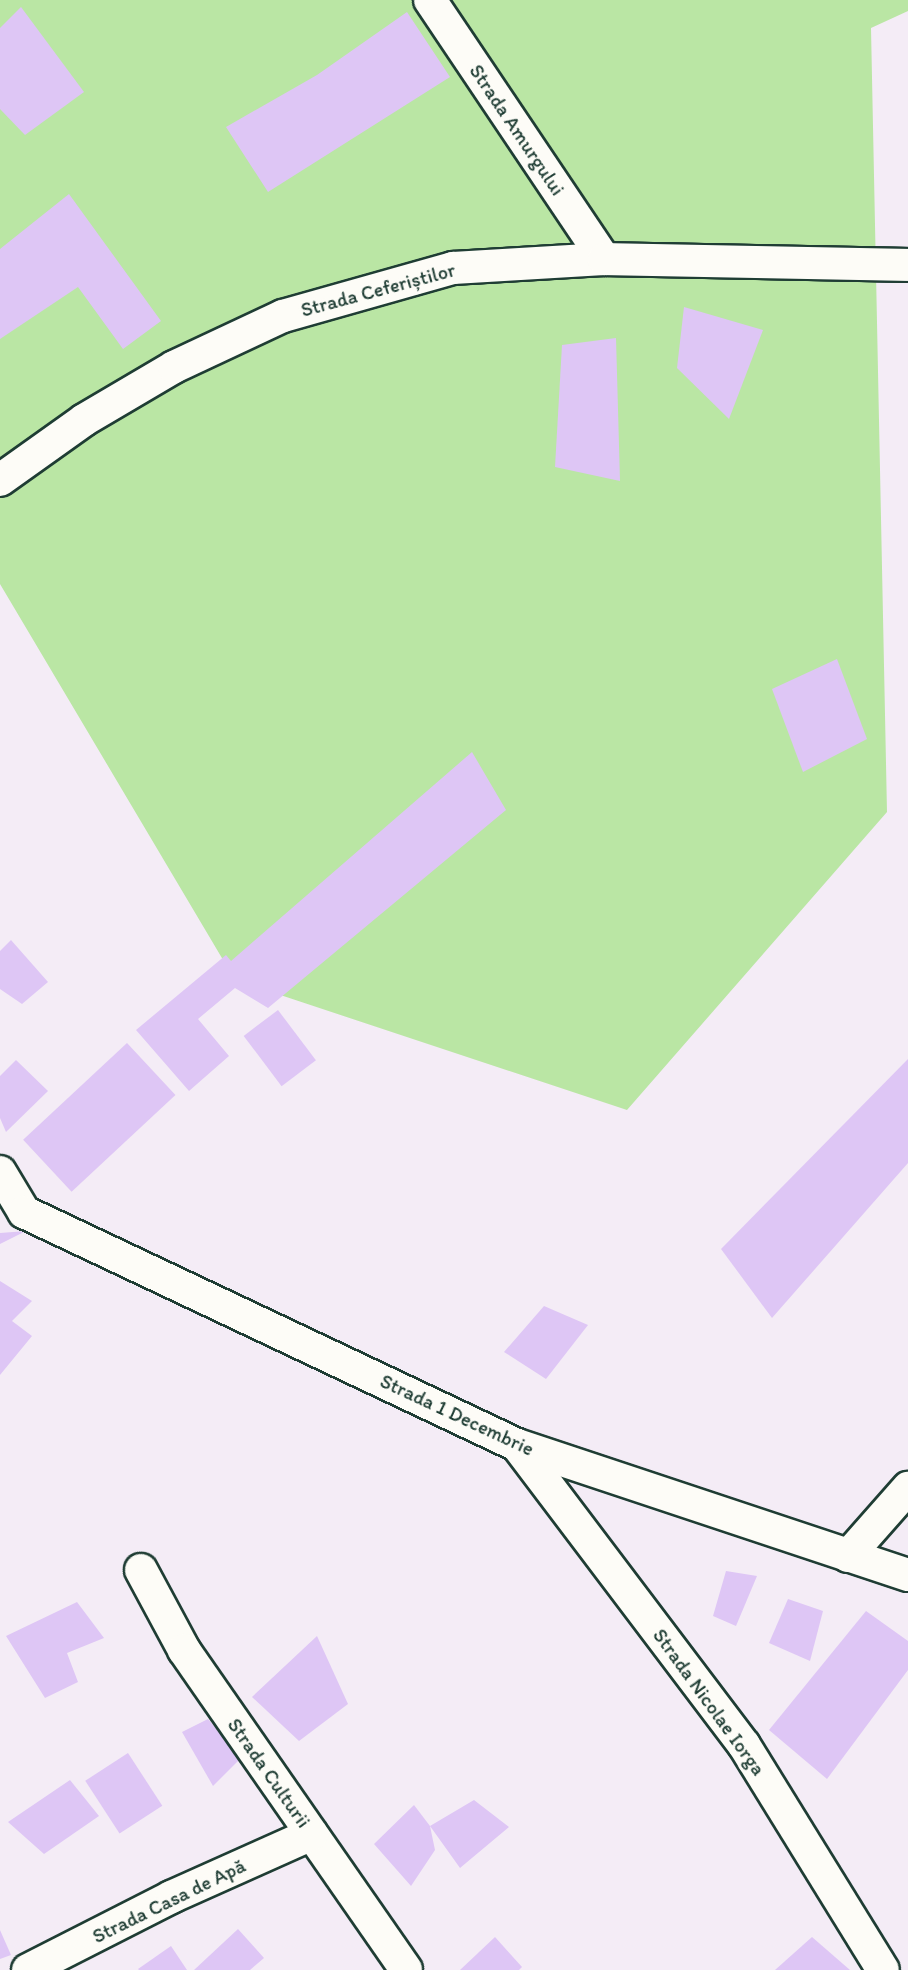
<!DOCTYPE html>
<html>
<head>
<meta charset="utf-8">
<style>
	body { margin:0 }
	#map { position:relative; width:908px; height:1970px; overflow:hidden; background:#f4ecf6; font-family:Itim,sans-serif }
	div>[style] { position:absolute }
	[style*='--x'] { left:calc(var(--x)*1px); top:calc(var(--y)*1px); width:calc(var(--w)*1px); rotate:calc(var(--a)*1deg) }
	.green>* { inset:0; background:#bae6a4 }
	.building>* { inset:0; background:#dec6f5; transform-origin:0 0 }
	.roads { filter:drop-shadow(2px 0 #1f3d34) drop-shadow(-2px 0 #1f3d34) drop-shadow(0 2px #1f3d34) drop-shadow(0 -2px #1f3d34) }
	.minor>* { height:32px; margin:-16px; padding:0 16px; transform-origin:16px; border-radius:16px; background:#fdfcf7 }
	span { translate:-50% -50%; white-space:nowrap; text-align:center; line-height:1.15; -webkit-text-stroke:6px #fdfcf7; paint-order:stroke }
	.street-label { font-size:20px; color:#1f3d34 }
</style>
</head>
<body>
<div id="map">
	<div class="green">
		<i style="clip-path:polygon(0 0,908px 0,908px 11px,871px 28px,887px 812px,627px 1110px,235px 980px,0 584px)"></i>
	</div>
	<div class="building">
		<i style="clip-path:polygon(21px 7px,84px 92px,25px 135px,0 109px,0 28px)"></i>
		<i style="clip-path:polygon(407px 12px,450px 77px,268px 192px,226px 127px,317px 75px)"></i>
		<i style="clip-path:polygon(69px 194px,161px 321px,123px 349px,78px 287px,0 339px,0 249px)"></i>
		<i style="clip-path:polygon(684px 307px,763px 330px,729px 419px,677px 368px)"></i>
		<i style="clip-path:polygon(616px 338px,620px 481px,555px 467px,562px 345px)"></i>
		<i style="clip-path:polygon(837px 659px,867px 739px,803px 772px,772px 689px)"></i>
		<i style="clip-path:polygon(472px 752px,506px 810px,268px 1008px,235px 988px,198px 1019px,229px 1056px,189px 1091px,136px 1030px,226px 955px,231px 961px)"></i>
		<i style="clip-path:polygon(11px 940px,48px 982px,22px 1004px,0 989px,0 951px)"></i>
		<i style="left:278px;top:1010px;width:63px;height:43px;rotate:53deg"></i>
		<i style="left:127px;top:1043px;width:71px;height:142px;rotate:47deg"></i>
		<i style="clip-path:polygon(908px 1059px,908px 1163px,772px 1318px,721px 1249px)"></i>
		<i style="clip-path:polygon(16px 1060px,48px 1091px,6px 1132px,0 1118px,0 1076px)"></i>
		<i style="clip-path:polygon(26px 1231px,0 1244px,0 1233px)"></i>
		<i style="clip-path:polygon(0 1281px,32px 1301px,12px 1321px,32px 1336px,0 1375px)"></i>
		<i style="clip-path:polygon(544px 1306px,588px 1325px,546px 1379px,504px 1352px)"></i>
		<i style="clip-path:polygon(726px 1571px,757px 1576px,736px 1626px,713px 1616px)"></i>
		<i style="clip-path:polygon(788px 1599px,823px 1611px,810px 1661px,769px 1643px)"></i>
		<i style="clip-path:polygon(77px 1602px,104px 1638px,67px 1653px,78px 1682px,45px 1698px,6px 1636px)"></i>
		<i style="clip-path:polygon(866px 1611px,908px 1641px,908px 1670px,827px 1779px,769px 1730px)"></i>
		<i style="clip-path:polygon(317px 1636px,348px 1704px,299px 1741px,252px 1697px)"></i>
		<i style="clip-path:polygon(208px 1719px,241px 1758px,213px 1786px,182px 1732px)"></i>
		<i style="left:128px;top:1753px;width:63px;height:51px;rotate:57deg"></i>
		<i style="clip-path:polygon(70px 1780px,99px 1816px,44px 1854px,8px 1822px)"></i>
		<i style="clip-path:polygon(474px 1800px,509px 1827px,460px 1868px,430px 1826px,435px 1850px,411px 1886px,374px 1844px,414px 1805px,430px 1826px)"></i>
		<i style="clip-path:polygon(238px 1929px,264px 1958px,250px 1970px,194px 1970px)"></i>
		<i style="clip-path:polygon(0 1930px,11px 1955px,0 1959px)"></i>
		<i style="clip-path:polygon(495px 1937px,522px 1967px,519px 1970px,460px 1970px)"></i>
		<i style="clip-path:polygon(812px 1937px,850px 1970px,775px 1970px)"></i>
		<i style="clip-path:polygon(171px 1946px,187px 1970px,139px 1970px,138px 1969px)"></i>
	</div>
	<div class="roads">
		<div class="minor">
			<i style="--x:430;--y:0;--w:312;--a:56.1"></i>
			<i style="--x:0;--y:480;--w:103;--a:-35.5"></i>
			<i style="--x:84;--y:420;--w:104;--a:-30.5"></i>
			<i style="--x:174;--y:367;--w:120;--a:-25.1"></i>
			<i style="--x:283;--y:316;--w:177;--a:-15.8"></i>
			<i style="--x:453;--y:268;--w:151;--a:-3.4"></i>
			<i style="--x:604;--y:259;--w:304;--a:1.1"></i>
			<i style="--x:0;--y:1172;--w:47;--a:59"></i>
			<i style="--x:24;--y:1212;--w:545;--a:25.3"></i>
			<i style="--x:517;--y:1445;--w:412;--a:18.4"></i>
			<i style="--x:517;--y:1445;--w:376;--a:52.9"></i>
			<i style="--x:744;--y:1745;--w:264;--a:58.3"></i>
			<i style="--x:848;--y:1556;--w:91;--a:-48.6"></i>
			<i style="--x:141;--y:1570;--w:91;--a:61.7"></i>
			<i style="--x:184;--y:1650;--w:389;--a:55.2"></i>
			<i style="--x:28;--y:1970;--w:161;--a:-27"></i>
			<i style="--x:171;--y:1897;--w:154;--a:-24.1"></i>
		</div>
	</div>
	<div class="street-label">
		<span style="left:517px;top:130px;rotate:56deg">Strada Amurgului</span>
		<span style="left:378px;top:290px;rotate:-15deg">Strada Ceferiștilor</span>
		<span style="left:457px;top:1415px;rotate:25deg">Strada 1 Decembrie</span>
		<span style="left:709px;top:1702px;rotate:54deg">Strada Nicolae Iorga</span>
		<span style="left:269px;top:1773px;rotate:55deg">Strada Culturii</span>
		<span style="left:169px;top:1901px;rotate:-26deg">Strada Casa de Apă</span>
	</div>
</div>
</body>
</html>
